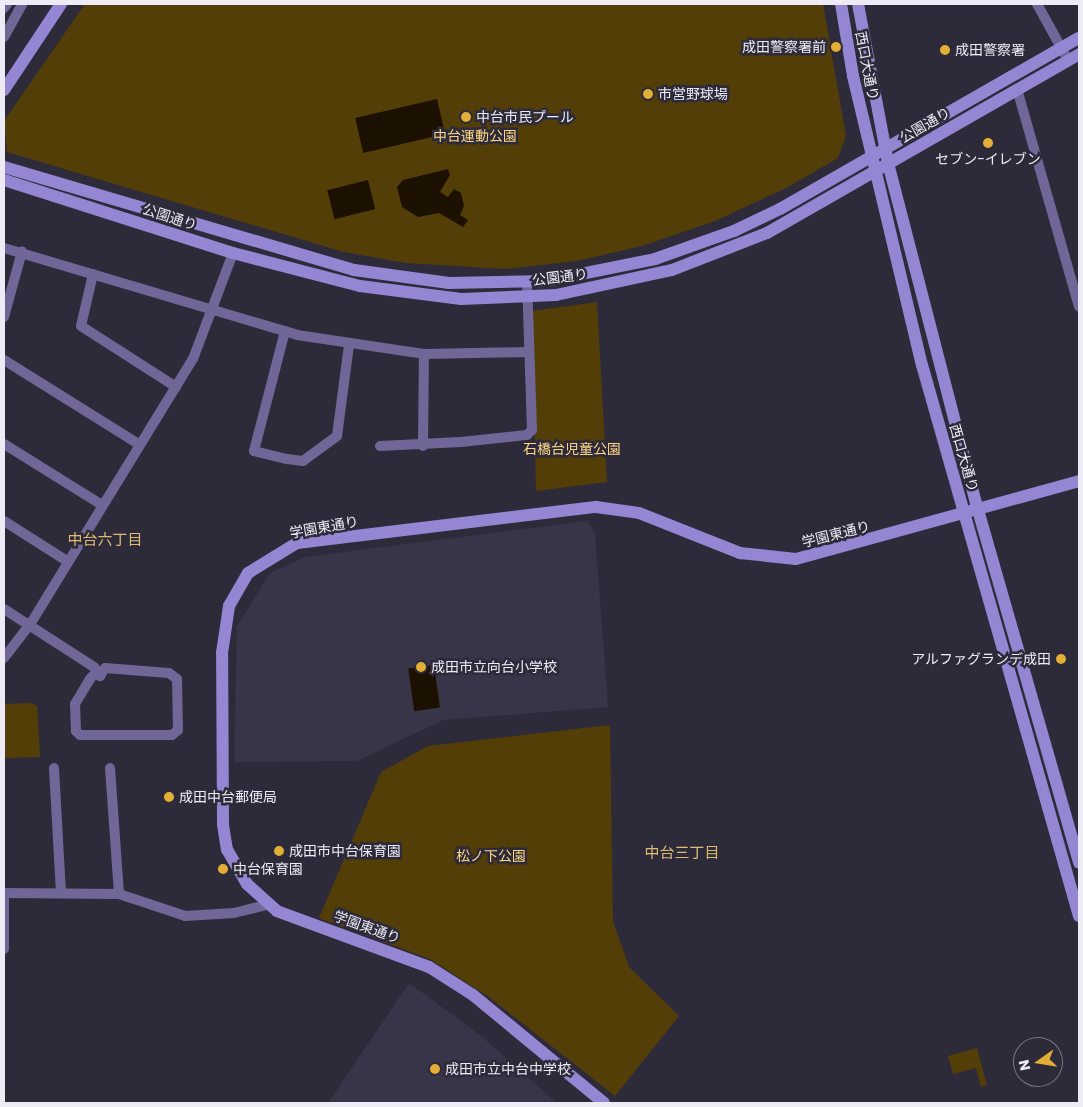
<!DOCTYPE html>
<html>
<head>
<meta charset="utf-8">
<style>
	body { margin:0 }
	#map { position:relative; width:1083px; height:1107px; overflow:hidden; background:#2d2b39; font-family:Poppins,"Noto Sans JP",sans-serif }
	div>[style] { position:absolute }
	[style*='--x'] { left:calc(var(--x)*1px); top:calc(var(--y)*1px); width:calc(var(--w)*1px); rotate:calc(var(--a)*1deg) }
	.built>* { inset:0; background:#383549 }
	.green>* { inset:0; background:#543e08 }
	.water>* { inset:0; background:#1c1100; transform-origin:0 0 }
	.street>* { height:10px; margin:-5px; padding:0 5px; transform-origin:5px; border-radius:5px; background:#706798 }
	.secondary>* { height:12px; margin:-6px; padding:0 6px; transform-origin:6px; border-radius:6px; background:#9586d4 }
	.dots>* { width:14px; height:14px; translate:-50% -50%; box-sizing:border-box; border:2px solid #2d2b39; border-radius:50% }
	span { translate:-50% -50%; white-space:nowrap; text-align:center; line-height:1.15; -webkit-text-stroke:5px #2d2b39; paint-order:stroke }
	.poi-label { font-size:14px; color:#edebf5 }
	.right { translate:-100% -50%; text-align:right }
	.left { translate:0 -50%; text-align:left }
	.street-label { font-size:14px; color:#edebf5 }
	.park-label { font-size:14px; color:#fdd583 }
	.neighbourhood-label { font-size:15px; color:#dfbb73 }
	.frame { position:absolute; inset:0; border:5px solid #edebf5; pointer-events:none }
	.north { position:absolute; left:1013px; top:1037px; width:50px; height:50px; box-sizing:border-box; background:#2d2b39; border:1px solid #7a7884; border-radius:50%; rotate:257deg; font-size:14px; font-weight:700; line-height:20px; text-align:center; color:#edebf5 }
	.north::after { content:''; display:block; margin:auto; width:18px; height:22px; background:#e3ae35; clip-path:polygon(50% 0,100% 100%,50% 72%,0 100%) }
</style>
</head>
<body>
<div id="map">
	<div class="built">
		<i style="clip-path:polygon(587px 521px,595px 533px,608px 707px,443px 720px,357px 761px,234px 762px,237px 626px,270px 573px,305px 557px)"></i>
		<i style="clip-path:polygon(409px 983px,480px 1035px,557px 1103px,328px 1103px)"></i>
	</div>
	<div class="green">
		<i style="clip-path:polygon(85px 4px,823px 4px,846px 136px,838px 158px,788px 187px,715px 221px,642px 246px,577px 261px,505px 269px,406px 263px,344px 252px,7px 152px,4px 121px)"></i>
		<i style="clip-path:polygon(597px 302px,607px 482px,536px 491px,532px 311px)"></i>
		<i style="clip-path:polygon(31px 703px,37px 706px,40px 757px,4px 758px,4px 704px)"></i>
		<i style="clip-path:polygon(610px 725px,613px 921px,629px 967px,679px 1016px,615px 1096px,489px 997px,430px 959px,319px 918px,381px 772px,428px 746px)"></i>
		<i style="clip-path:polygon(977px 1048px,987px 1085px,981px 1087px,976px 1068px,953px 1074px,948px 1056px)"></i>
	</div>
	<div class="water">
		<i style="left:437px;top:99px;width:36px;height:84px;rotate:77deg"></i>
		<i style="clip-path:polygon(448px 169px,450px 175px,440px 192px,448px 197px,454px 189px,461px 193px,464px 206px,460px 215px,468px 220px,463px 227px,439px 213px,418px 217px,402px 207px,397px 187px,403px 180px)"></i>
		<i style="left:368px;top:180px;width:30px;height:42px;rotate:76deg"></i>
		<i style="left:434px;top:665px;width:43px;height:26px;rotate:82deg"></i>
	</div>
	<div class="street">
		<i style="--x:1037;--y:4;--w:64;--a:61"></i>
		<i style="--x:4;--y:8;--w:5;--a:-53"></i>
		<i style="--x:4;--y:37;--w:38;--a:-61"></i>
		<i style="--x:1017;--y:89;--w:226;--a:74.1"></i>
		<i style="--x:4;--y:248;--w:306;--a:16.5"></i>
		<i style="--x:297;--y:335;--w:128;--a:8.5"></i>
		<i style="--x:424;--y:354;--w:104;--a:-1.1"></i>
		<i style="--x:93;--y:274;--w:53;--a:103"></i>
		<i style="--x:81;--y:326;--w:113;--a:32.7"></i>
		<i style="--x:4;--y:317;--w:68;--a:-74.7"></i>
		<i style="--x:285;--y:331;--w:124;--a:104.5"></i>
		<i style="--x:254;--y:451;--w:34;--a:14"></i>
		<i style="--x:287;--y:459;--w:16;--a:7"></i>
		<i style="--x:303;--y:461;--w:42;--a:-36.3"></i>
		<i style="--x:337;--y:436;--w:92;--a:-82.5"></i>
		<i style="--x:4;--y:360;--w:160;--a:32"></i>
		<i style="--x:4;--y:444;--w:115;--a:31.9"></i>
		<i style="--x:380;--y:446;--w:81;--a:-2.8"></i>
		<i style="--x:461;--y:442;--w:66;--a:-6.1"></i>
		<i style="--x:527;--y:435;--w:7;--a:-45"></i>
		<i style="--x:532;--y:430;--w:148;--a:-91.9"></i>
		<i style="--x:423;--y:446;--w:92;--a:-89.4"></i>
		<i style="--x:4;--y:521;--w:75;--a:32.4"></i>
		<i style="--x:4;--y:609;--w:107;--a:32.8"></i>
		<i style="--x:94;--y:667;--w:9;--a:58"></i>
		<i style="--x:4;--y:658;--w:44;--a:-52.4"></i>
		<i style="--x:31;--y:623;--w:310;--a:-58.5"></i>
		<i style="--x:193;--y:359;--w:113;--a:-69.3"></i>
		<i style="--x:105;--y:668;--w:64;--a:4.5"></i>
		<i style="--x:169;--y:673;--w:10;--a:37"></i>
		<i style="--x:177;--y:679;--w:51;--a:88.9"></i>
		<i style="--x:178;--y:730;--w:8;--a:140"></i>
		<i style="--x:172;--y:735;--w:92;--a:180"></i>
		<i style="--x:80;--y:735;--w:6;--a:-135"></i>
		<i style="--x:76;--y:731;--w:27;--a:-92"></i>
		<i style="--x:75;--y:704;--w:29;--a:-59"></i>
		<i style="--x:90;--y:679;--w:9;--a:-49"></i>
		<i style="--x:96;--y:672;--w:6;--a:45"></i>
		<i style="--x:100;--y:676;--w:9;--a:-58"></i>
		<i style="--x:54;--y:768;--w:125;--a:86.8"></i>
		<i style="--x:110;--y:768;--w:126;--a:85.9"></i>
		<i style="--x:4;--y:893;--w:115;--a:0.5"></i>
		<i style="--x:119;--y:894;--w:70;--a:18.4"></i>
		<i style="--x:185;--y:916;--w:49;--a:-3.5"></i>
		<i style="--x:234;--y:913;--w:34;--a:-14"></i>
		<i style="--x:4;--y:898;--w:51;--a:90"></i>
	</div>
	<div class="secondary">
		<i style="--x:841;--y:4;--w:73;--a:80.5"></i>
		<i style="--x:853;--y:76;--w:297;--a:76.6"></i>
		<i style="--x:922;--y:365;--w:573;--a:74.1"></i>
		<i style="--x:858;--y:4;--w:162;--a:79.3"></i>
		<i style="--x:888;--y:163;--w:358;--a:75.5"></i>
		<i style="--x:978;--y:510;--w:367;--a:74"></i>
		<i style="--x:4;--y:90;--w:103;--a:-56.5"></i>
		<i style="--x:4;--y:167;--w:365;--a:16.4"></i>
		<i style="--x:354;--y:270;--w:96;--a:7.8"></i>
		<i style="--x:449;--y:283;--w:97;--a:-1.2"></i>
		<i style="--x:546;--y:281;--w:111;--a:-11.4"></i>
		<i style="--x:655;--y:259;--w:84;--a:-19.5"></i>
		<i style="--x:734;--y:231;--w:51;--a:-25.6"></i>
		<i style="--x:780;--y:209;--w:344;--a:-29.8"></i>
		<i style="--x:4;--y:180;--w:240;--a:17.7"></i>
		<i style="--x:233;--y:253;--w:131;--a:14.6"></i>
		<i style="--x:360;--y:286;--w:102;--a:7.3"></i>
		<i style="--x:461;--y:299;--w:95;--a:-2.4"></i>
		<i style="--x:556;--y:295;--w:119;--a:-12.2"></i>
		<i style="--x:672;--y:270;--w:102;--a:-21.3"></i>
		<i style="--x:767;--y:233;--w:360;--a:-29.8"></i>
		<i style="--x:604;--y:1103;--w:170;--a:-140.5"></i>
		<i style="--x:473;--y:995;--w:52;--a:-147.5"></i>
		<i style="--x:429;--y:967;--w:162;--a:-159.8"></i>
		<i style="--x:277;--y:911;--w:40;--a:-138"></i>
		<i style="--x:247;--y:884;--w:39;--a:-120"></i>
		<i style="--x:227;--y:850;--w:26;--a:-99"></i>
		<i style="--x:223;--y:824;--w:171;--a:-90.3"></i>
		<i style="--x:222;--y:653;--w:48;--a:-81.5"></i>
		<i style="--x:229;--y:606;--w:38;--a:-60"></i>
		<i style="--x:248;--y:573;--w:57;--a:-31.5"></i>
		<i style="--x:297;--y:543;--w:301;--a:-6.9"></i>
		<i style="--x:596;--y:507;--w:43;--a:7.9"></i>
		<i style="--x:639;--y:513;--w:109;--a:21.6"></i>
		<i style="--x:740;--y:553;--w:56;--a:6.1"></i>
		<i style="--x:796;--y:559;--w:294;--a:-15.4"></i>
	</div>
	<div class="dots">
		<i style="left:836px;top:47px;background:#e3ae35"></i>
		<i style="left:945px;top:50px;background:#e3ae35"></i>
		<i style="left:648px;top:94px;background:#e3ae35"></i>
		<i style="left:466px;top:117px;background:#e3ae35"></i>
		<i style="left:988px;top:143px;background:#e3ae35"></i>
		<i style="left:1061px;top:659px;background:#e3ae35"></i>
		<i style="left:421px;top:667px;background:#e3ae35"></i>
		<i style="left:169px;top:797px;background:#e3ae35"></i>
		<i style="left:279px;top:851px;background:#e3ae35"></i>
		<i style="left:223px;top:869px;background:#e3ae35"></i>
		<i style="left:435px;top:1069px;background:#e3ae35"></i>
	</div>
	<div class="poi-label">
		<span class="right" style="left:826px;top:47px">成田警察署前</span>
		<span class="left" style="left:955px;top:50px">成田警察署</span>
		<span class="left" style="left:658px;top:94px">市営野球場</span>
		<span class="left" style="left:476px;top:117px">中台市民プール</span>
		<span style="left:988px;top:159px">セブン-イレブン</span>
		<span class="right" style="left:1051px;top:659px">アルファグランデ成田</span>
		<span class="left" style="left:431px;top:667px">成田市立向台小学校</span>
		<span class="left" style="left:179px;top:797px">成田中台郵便局</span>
		<span class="left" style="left:289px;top:851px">成田市中台保育園</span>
		<span class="left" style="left:233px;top:869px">中台保育園</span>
		<span class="left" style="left:445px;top:1069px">成田市立中台中学校</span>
	</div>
	<div class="street-label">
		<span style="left:867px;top:66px;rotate:79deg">西口大通り</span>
		<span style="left:925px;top:125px;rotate:-30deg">公園通り</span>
		<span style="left:170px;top:217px;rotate:18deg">公園通り</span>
		<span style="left:560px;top:277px;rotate:-7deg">公園通り</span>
		<span style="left:964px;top:458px;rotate:74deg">西口大通り</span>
		<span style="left:324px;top:527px;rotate:-10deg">学園東通り</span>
		<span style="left:836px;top:534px;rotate:-14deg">学園東通り</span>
		<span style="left:367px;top:927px;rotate:20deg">学園東通り</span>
	</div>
	<div class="park-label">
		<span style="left:475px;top:136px">中台運動公園</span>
		<span style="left:572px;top:449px">石橋台児童公園</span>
		<span style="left:491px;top:856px">松ノ下公園</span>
	</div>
	<div class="neighbourhood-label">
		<span style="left:105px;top:540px">中台六丁目</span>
		<span style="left:682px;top:853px">中台三丁目</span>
	</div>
	<div class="frame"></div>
	<div class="north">N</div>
</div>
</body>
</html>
